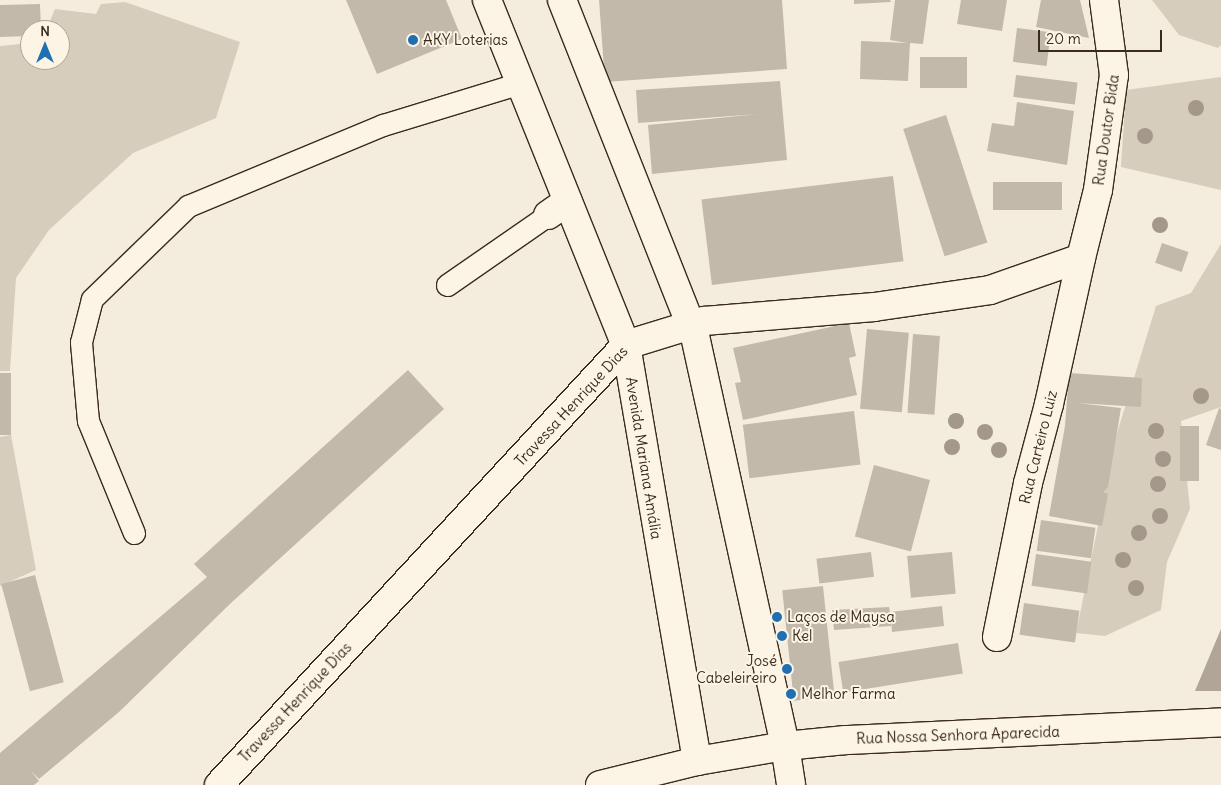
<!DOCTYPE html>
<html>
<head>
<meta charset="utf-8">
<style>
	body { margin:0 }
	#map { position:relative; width:1221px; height:785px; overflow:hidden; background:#f4eddd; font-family:Delius,sans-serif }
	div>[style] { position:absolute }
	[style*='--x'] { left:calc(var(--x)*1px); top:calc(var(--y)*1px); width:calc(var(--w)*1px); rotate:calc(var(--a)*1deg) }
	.green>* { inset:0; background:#d6cdbd }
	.water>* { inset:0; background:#b0a596 }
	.building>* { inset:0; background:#c3b9aa; transform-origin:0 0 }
	.roads { filter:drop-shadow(1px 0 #3b2a1e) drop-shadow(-1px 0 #3b2a1e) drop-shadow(0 1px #3b2a1e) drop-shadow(0 -1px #3b2a1e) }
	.lane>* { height:21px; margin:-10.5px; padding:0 10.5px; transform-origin:10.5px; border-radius:10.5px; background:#fcf5e5 }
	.street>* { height:28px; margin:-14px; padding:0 14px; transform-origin:14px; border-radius:14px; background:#fcf5e5 }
	.secondary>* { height:28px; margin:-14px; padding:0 14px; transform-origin:14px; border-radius:14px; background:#fcf5e5 }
	.trees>* { width:16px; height:16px; margin:-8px; border-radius:50%; background:#a4988a }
	.dots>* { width:14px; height:14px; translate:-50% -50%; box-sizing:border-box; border:2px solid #fcf5e5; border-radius:50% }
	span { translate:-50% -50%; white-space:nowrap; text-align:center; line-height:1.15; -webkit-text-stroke:4px #fcf5e5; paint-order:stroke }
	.poi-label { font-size:15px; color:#3b2a1e }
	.left { translate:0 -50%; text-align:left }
	.right { translate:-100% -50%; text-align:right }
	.street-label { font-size:15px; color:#3b2a1e }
	.north { position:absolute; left:20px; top:20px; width:50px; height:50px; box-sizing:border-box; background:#fcf5e5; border:1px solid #afa495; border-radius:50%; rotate:0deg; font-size:14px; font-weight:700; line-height:20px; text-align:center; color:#3b2a1e }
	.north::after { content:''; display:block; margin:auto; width:18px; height:22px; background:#1f6fb2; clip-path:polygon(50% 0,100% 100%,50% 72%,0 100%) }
	.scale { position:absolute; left:1038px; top:30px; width:124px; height:22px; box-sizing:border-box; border:2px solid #3b2a1e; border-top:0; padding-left:6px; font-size:15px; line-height:18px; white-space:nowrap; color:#3b2a1e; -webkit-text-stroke:4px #fcf5e5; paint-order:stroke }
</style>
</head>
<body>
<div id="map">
	<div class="green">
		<i style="clip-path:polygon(1152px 0,1221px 0,1221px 45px,1218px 48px,1179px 35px)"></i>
		<i style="clip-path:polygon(125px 2px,240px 42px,216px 118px,133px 153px,49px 230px,16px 278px,10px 371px,0 371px,0 46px,30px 43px,30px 60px,60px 60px,60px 30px,46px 30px,55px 9px,96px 14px,101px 4px)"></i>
		<i style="clip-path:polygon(1221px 77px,1221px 190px,1121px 167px,1126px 90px)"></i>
		<i style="clip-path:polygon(1221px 244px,1221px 407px,1181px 421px,1190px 509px,1167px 562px,1161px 610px,1105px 636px,1076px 633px,1117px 433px,1156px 306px,1191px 293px)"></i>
		<i style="clip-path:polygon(11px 435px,36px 570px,0 586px,0 437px)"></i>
	</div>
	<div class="water">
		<i style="clip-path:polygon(1221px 629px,1221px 691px,1195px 691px)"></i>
	</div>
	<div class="building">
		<i style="clip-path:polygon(346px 0,446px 0,462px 39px,377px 74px)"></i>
		<i style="clip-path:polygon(599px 0,782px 0,787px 69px,605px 82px)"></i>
		<i style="clip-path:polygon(854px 0,890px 0,891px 2px,854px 4px)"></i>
		<i style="clip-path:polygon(895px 0,929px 0,923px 44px,910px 43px,908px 81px,860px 79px,861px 41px,907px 43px,890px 40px)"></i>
		<i style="clip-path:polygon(961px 0,1007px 0,1002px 31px,957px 24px)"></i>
		<i style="clip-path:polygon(1041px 0,1080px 0,1089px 38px,1036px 27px)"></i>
		<i style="clip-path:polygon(40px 4px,41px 30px,30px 30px,30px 36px,0 37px,0 5px)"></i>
		<i style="left:1017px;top:28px;width:34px;height:34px;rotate:7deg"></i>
		<i style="left:920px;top:57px;width:47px;height:31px"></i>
		<i style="left:1016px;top:75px;width:62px;height:22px;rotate:7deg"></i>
		<i style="clip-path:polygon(780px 81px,787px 160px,652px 174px,648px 125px,758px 114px,638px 123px,636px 90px)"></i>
		<i style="clip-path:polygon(1017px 102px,1074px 111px,1067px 165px,987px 151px,992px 123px,1014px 126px)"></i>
		<i style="left:946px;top:115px;width:134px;height:45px;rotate:72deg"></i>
		<i style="left:893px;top:176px;width:86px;height:193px;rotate:83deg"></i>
		<i style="left:1062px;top:182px;width:28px;height:69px;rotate:90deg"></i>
		<i style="left:1162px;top:243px;width:28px;height:21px;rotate:19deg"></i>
		<i style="clip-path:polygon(849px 323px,856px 356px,849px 358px,857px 395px,743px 420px,735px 383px,741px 382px,733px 348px)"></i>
		<i style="left:867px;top:329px;width:42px;height:80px;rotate:5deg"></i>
		<i style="left:913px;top:334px;width:27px;height:79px;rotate:4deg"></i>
		<i style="clip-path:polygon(408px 370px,444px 409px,231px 603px,119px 712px,39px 779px,31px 771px,39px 781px,34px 785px,0 785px,0 753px,207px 577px,194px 564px)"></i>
		<i style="left:0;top:373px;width:11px;height:62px"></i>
		<i style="clip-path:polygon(1069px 373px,1142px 378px,1141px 407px,1077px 403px,1121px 408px,1108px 487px,1104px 492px,1108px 494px,1102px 526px,1049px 516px,1065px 426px)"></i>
		<i style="clip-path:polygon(1219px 408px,1221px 409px,1221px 450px,1206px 445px)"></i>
		<i style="left:854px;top:411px;width:54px;height:112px;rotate:83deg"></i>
		<i style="left:1180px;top:426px;width:19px;height:55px"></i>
		<i style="left:874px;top:465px;width:58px;height:74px;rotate:15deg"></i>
		<i style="left:1041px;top:520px;width:55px;height:31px;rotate:8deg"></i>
		<i style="left:871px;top:552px;width:25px;height:55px;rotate:83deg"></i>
		<i style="left:952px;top:552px;width:42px;height:45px;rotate:85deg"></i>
		<i style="left:1036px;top:554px;width:56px;height:32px;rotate:8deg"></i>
		<i style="left:35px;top:575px;width:111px;height:35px;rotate:75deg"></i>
		<i style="left:823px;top:586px;width:111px;height:41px;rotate:84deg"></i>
		<i style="left:1024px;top:603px;width:56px;height:32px;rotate:8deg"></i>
		<i style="clip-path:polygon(942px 606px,944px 626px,892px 632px,891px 620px,891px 626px,834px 630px,832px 610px,889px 607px,890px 612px)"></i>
		<i style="left:958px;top:643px;width:31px;height:121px;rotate:81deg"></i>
	</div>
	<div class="roads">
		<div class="lane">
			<i style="--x:447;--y:285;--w:123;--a:-34.7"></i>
			<i style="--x:134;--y:533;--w:121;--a:-112.3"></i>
			<i style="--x:88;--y:421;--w:79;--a:-95.1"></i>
			<i style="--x:81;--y:342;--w:44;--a:-75.7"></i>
			<i style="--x:92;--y:299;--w:134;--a:-44.1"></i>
			<i style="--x:188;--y:206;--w:211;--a:-22.6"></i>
			<i style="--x:383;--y:125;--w:143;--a:-17"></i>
		</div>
		<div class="street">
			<i style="--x:548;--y:215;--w:24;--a:-35"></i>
			<i style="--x:997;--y:637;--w:157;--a:-78.6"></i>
			<i style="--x:1028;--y:483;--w:82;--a:-75.1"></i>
			<i style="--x:1049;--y:404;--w:149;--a:-77.6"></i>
			<i style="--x:785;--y:746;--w:39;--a:81"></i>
		</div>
		<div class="secondary">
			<i style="--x:487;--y:0;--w:372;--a:68.1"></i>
			<i style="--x:626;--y:345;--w:422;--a:80.3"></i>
			<i style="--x:562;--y:0;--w:361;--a:68.4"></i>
			<i style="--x:695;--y:336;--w:420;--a:77.6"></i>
			<i style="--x:219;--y:785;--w:599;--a:-47.23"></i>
			<i style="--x:626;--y:345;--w:82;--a:-17.1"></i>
			<i style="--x:704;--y:321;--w:171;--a:-4.7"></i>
			<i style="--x:874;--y:307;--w:117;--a:-8.3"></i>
			<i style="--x:990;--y:290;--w:96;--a:-19.4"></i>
			<i style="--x:1081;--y:258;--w:70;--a:-76"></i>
			<i style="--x:1098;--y:190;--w:116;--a:-82.1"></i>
			<i style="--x:1114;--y:75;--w:76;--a:-97.6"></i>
			<i style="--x:600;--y:785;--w:100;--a:-13.9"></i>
			<i style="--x:697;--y:761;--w:89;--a:-9.7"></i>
			<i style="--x:785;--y:746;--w:61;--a:-5.6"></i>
			<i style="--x:846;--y:740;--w:375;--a:-2.7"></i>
		</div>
	</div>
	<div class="trees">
		<i style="left:1196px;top:108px"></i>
		<i style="left:1145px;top:136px"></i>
		<i style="left:1160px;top:225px"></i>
		<i style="left:1201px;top:396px"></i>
		<i style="left:956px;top:421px"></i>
		<i style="left:1156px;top:431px"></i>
		<i style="left:985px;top:432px"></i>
		<i style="left:952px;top:447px"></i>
		<i style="left:999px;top:450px"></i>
		<i style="left:1163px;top:459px"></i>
		<i style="left:1158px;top:484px"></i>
		<i style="left:1160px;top:516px"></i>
		<i style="left:1139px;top:533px"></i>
		<i style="left:1123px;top:560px"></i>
		<i style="left:1136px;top:588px"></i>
	</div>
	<div class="dots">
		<i style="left:413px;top:40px;background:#1f6fb2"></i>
		<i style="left:777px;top:617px;background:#1f6fb2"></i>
		<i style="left:782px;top:636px;background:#1f6fb2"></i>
		<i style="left:787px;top:669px;background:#1f6fb2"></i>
		<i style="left:791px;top:694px;background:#1f6fb2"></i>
	</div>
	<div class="poi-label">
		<span class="left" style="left:423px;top:40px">AKY Loterias</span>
		<span class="left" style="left:787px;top:617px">Laços de Maysa</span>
		<span class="left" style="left:792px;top:636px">Kel</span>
		<span class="right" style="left:777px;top:669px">José<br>Cabeleireiro</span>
		<span class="left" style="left:801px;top:694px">Melhor Farma</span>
	</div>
	<div class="street-label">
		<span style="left:1106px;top:130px;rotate:-82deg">Rua Doutor Bida</span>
		<span style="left:571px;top:406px;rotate:-47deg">Travessa Henrique Dias</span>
		<span style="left:1038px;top:447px;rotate:-76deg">Rua Carteiro Luiz</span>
		<span style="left:644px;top:458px;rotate:81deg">Avenida Mariana Amália</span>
		<span style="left:295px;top:702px;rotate:-47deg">Travessa Henrique Dias</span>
		<span style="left:958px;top:735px;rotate:-2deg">Rua Nossa Senhora Aparecida</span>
	</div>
	<div class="north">N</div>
	<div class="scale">20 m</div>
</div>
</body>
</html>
